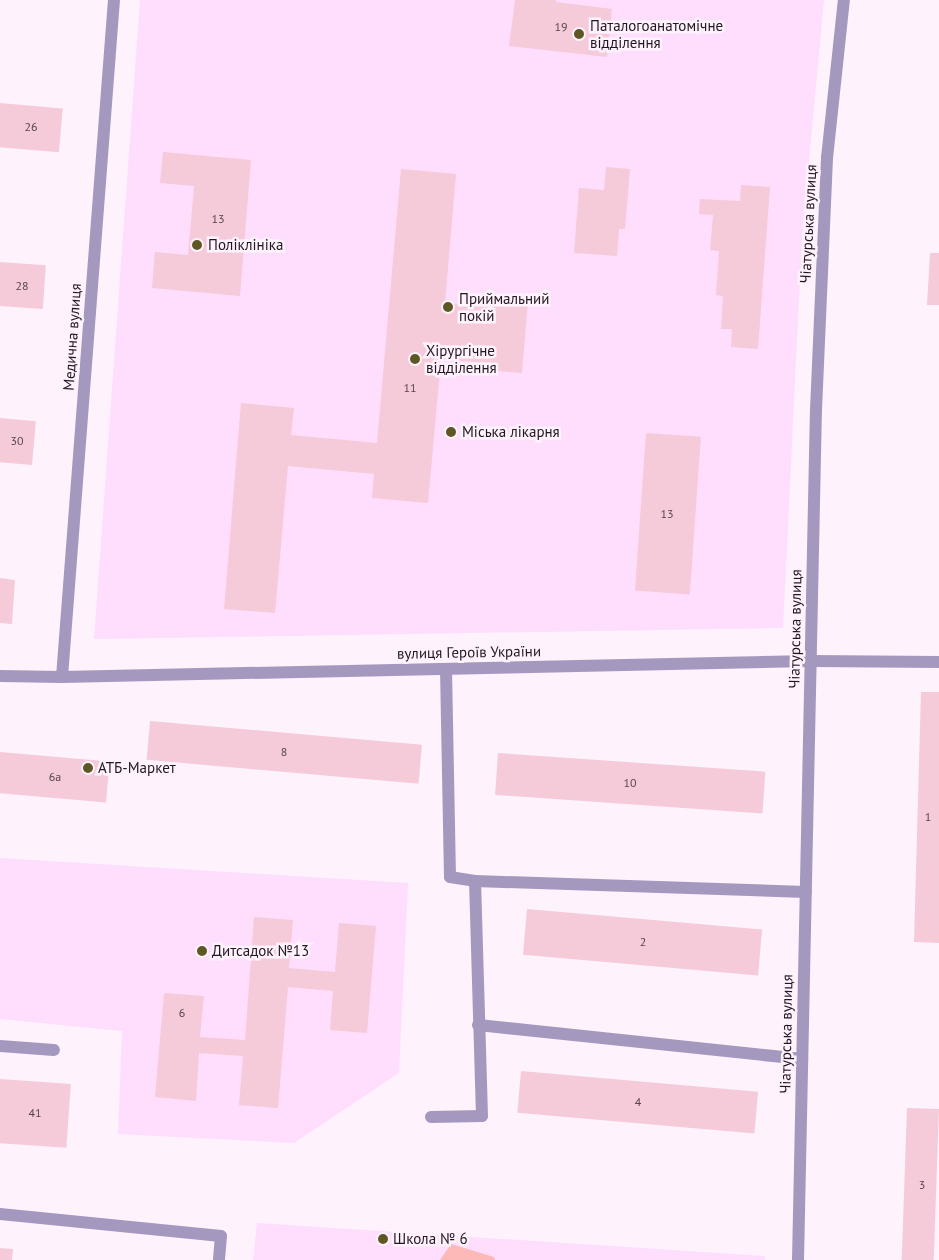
<!DOCTYPE html>
<html>
<head>
<meta charset="utf-8">
<style>
	body { margin:0 }
	#map { position:relative; width:939px; height:1260px; overflow:hidden; background:#fef2fd; font-family:"PT Sans",sans-serif }
	div>[style] { position:absolute }
	[style*='--x'] { left:calc(var(--x)*1px); top:calc(var(--y)*1px); width:calc(var(--w)*1px); rotate:calc(var(--a)*1deg) }
	.built>* { inset:0; background:#feddfd }
	.green>* { inset:0; background:#fdb9b7 }
	.building>* { inset:0; background:#f5cbda; transform-origin:0 0 }
	.minor>* { height:12px; margin:-6px; padding:0 6px; transform-origin:6px; border-radius:6px; background:#a598bf }
	.dots>* { width:14px; height:14px; translate:-50% -50%; box-sizing:border-box; border:2px solid #fef2fd; border-radius:50% }
	span { translate:-50% -50%; white-space:nowrap; text-align:center; line-height:1.15; -webkit-text-stroke:5px #fef2fd; paint-order:stroke }
	.number-label { font-size:12px; color:#56444f }
	.number-label span { -webkit-text-stroke-width:0 }
	.poi-label { font-size:15px; color:#211721 }
	.left { translate:0 -50%; text-align:left }
	.street-label { font-size:15px; color:#211721 }
</style>
</head>
<body>
<div id="map">
	<div class="built">
		<i style="clip-path:polygon(140px 0,824px 0,802px 236px,783px 628px,94px 639px)"></i>
		<i style="clip-path:polygon(0 858px,408px 883px,399px 1073px,294px 1143px,118px 1134px,122px 1031px,0 1019px)"></i>
		<i style="clip-path:polygon(257px 1223px,765px 1256px,765px 1260px,253px 1260px)"></i>
	</div>
	<div class="green">
		<i style="clip-path:polygon(451px 1244px,494px 1257px,495px 1260px,440px 1260px)"></i>
	</div>
	<div class="building">
		<i style="clip-path:polygon(515px 0,556px 0,556px 2px,612px 9px,607px 57px,509px 46px)"></i>
		<i style="left:0;top:103px;width:63px;height:44px;rotate:5deg"></i>
		<i style="clip-path:polygon(163px 152px,251px 160px,240px 296px,152px 288px,155px 252px,188px 255px,194px 186px,160px 183px)"></i>
		<i style="clip-path:polygon(606px 167px,630px 169px,625px 229px,619px 229px,617px 256px,574px 253px,579px 188px,604px 190px)"></i>
		<i style="clip-path:polygon(401px 169px,456px 174px,445px 303px,493px 307px,494px 300px,528px 302px,522px 373px,485px 370px,486px 363px,441px 359px,428px 503px,372px 498px,374px 474px,288px 466px,275px 613px,224px 609px,241px 403px,294px 408px,291px 435px,377px 443px)"></i>
		<i style="clip-path:polygon(741px 185px,770px 187px,758px 349px,731px 347px,732px 329px,721px 329px,723px 296px,716px 295px,719px 251px,710px 250px,713px 215px,699px 214px,700px 199px,740px 201px)"></i>
		<i style="clip-path:polygon(930px 253px,939px 253px,939px 305px,927px 305px)"></i>
		<i style="left:0;top:262px;width:46px;height:44px;rotate:4deg"></i>
		<i style="left:0;top:418px;width:36px;height:44px;rotate:5deg"></i>
		<i style="left:646px;top:433px;width:55px;height:158px;rotate:4deg"></i>
		<i style="clip-path:polygon(0 578px,15px 580px,12px 624px,0 623px)"></i>
		<i style="clip-path:polygon(921px 692px,939px 692px,939px 943px,914px 942px)"></i>
		<i style="left:150px;top:721px;width:273px;height:39px;rotate:5deg"></i>
		<i style="left:0;top:752px;width:110px;height:41px;rotate:5deg"></i>
		<i style="left:498px;top:753px;width:268px;height:42px;rotate:4deg"></i>
		<i style="left:527px;top:909px;width:236px;height:46px;rotate:5deg"></i>
		<i style="clip-path:polygon(254px 917px,293px 920px,289px 968px,335px 972px,339px 923px,376px 926px,367px 1033px,330px 1030px,333px 991px,288px 987px,278px 1108px,239px 1105px,243px 1056px,199px 1053px,196px 1101px,155px 1097px,164px 993px,204px 996px,200px 1037px,245px 1040px)"></i>
		<i style="left:521px;top:1071px;width:238px;height:42px;rotate:5deg"></i>
		<i style="left:0;top:1079px;width:71px;height:64px;rotate:4deg"></i>
		<i style="left:907px;top:1108px;width:32px;height:152px;rotate:2deg"></i>
		<i style="clip-path:polygon(0 1248px,13px 1249px,12px 1260px,0 1260px)"></i>
	</div>
	<div class="minor">
		<i style="--x:446;--y:669;--w:208;--a:88.9"></i>
		<i style="--x:450;--y:877;--w:25;--a:9"></i>
		<i style="--x:475;--y:881;--w:331;--a:1.9"></i>
		<i style="--x:0;--y:676;--w:62;--a:0.9"></i>
		<i style="--x:62;--y:677;--w:748;--a:-1.23"></i>
		<i style="--x:810;--y:661;--w:129;--a:0.4"></i>
		<i style="--x:62;--y:677;--w:679;--a:-85.61"></i>
		<i style="--x:478;--y:1025;--w:326;--a:6"></i>
		<i style="--x:0;--y:1046;--w:54;--a:4.2"></i>
		<i style="--x:431;--y:1117;--w:51;--a:-1.1"></i>
		<i style="--x:482;--y:1116;--w:235;--a:-91.7"></i>
		<i style="--x:0;--y:1214;--w:222;--a:5.7"></i>
		<i style="--x:221;--y:1236;--w:24;--a:95"></i>
		<i style="--x:798;--y:1260;--w:850;--a:-88.79"></i>
		<i style="--x:816;--y:410;--w:252;--a:-87.5"></i>
		<i style="--x:827;--y:158;--w:159;--a:-83.9"></i>
	</div>
	<div class="dots">
		<i style="left:579px;top:34px;background:#5e5723"></i>
		<i style="left:197px;top:245px;background:#5e5723"></i>
		<i style="left:448px;top:307px;background:#5e5723"></i>
		<i style="left:415px;top:359px;background:#5e5723"></i>
		<i style="left:451px;top:432px;background:#5e5723"></i>
		<i style="left:88px;top:768px;background:#5e5723"></i>
		<i style="left:202px;top:951px;background:#5e5723"></i>
		<i style="left:383px;top:1239px;background:#5e5723"></i>
	</div>
	<div class="number-label">
		<span style="left:561px;top:27px">19</span>
		<span style="left:31px;top:127px">26</span>
		<span style="left:218px;top:219px">13</span>
		<span style="left:22px;top:286px">28</span>
		<span style="left:410px;top:388px">11</span>
		<span style="left:17px;top:441px">30</span>
		<span style="left:667px;top:514px">13</span>
		<span style="left:284px;top:752px">8</span>
		<span style="left:55px;top:777px">6а</span>
		<span style="left:630px;top:783px">10</span>
		<span style="left:928px;top:817px">1</span>
		<span style="left:643px;top:942px">2</span>
		<span style="left:182px;top:1013px">6</span>
		<span style="left:638px;top:1102px">4</span>
		<span style="left:35px;top:1113px">41</span>
		<span style="left:922px;top:1185px">3</span>
	</div>
	<div class="poi-label">
		<span class="left" style="left:590px;top:34px">Паталогоанатомічне<br>відділення</span>
		<span class="left" style="left:208px;top:245px">Поліклініка</span>
		<span class="left" style="left:459px;top:307px">Приймальний<br>покій</span>
		<span class="left" style="left:426px;top:359px">Хірургічне<br>відділення</span>
		<span class="left" style="left:462px;top:432px">Мiська лiкарня</span>
		<span class="left" style="left:98px;top:768px">АТБ-Маркет</span>
		<span class="left" style="left:212px;top:951px">Дитсадок №13</span>
		<span class="left" style="left:393px;top:1239px">Школа № 6</span>
	</div>
	<div class="street-label">
		<span style="left:808px;top:224px;rotate:-87deg">Чіатурська вулиця</span>
		<span style="left:72px;top:337px;rotate:-86deg">Медична вулиця</span>
		<span style="left:795px;top:629px;rotate:-89deg">Чіатурська вулиця</span>
		<span style="left:469px;top:652px;rotate:-1deg">вулиця Героїв України</span>
		<span style="left:786px;top:1034px;rotate:-89deg">Чіатурська вулиця</span>
	</div>
</div>
</body>
</html>
